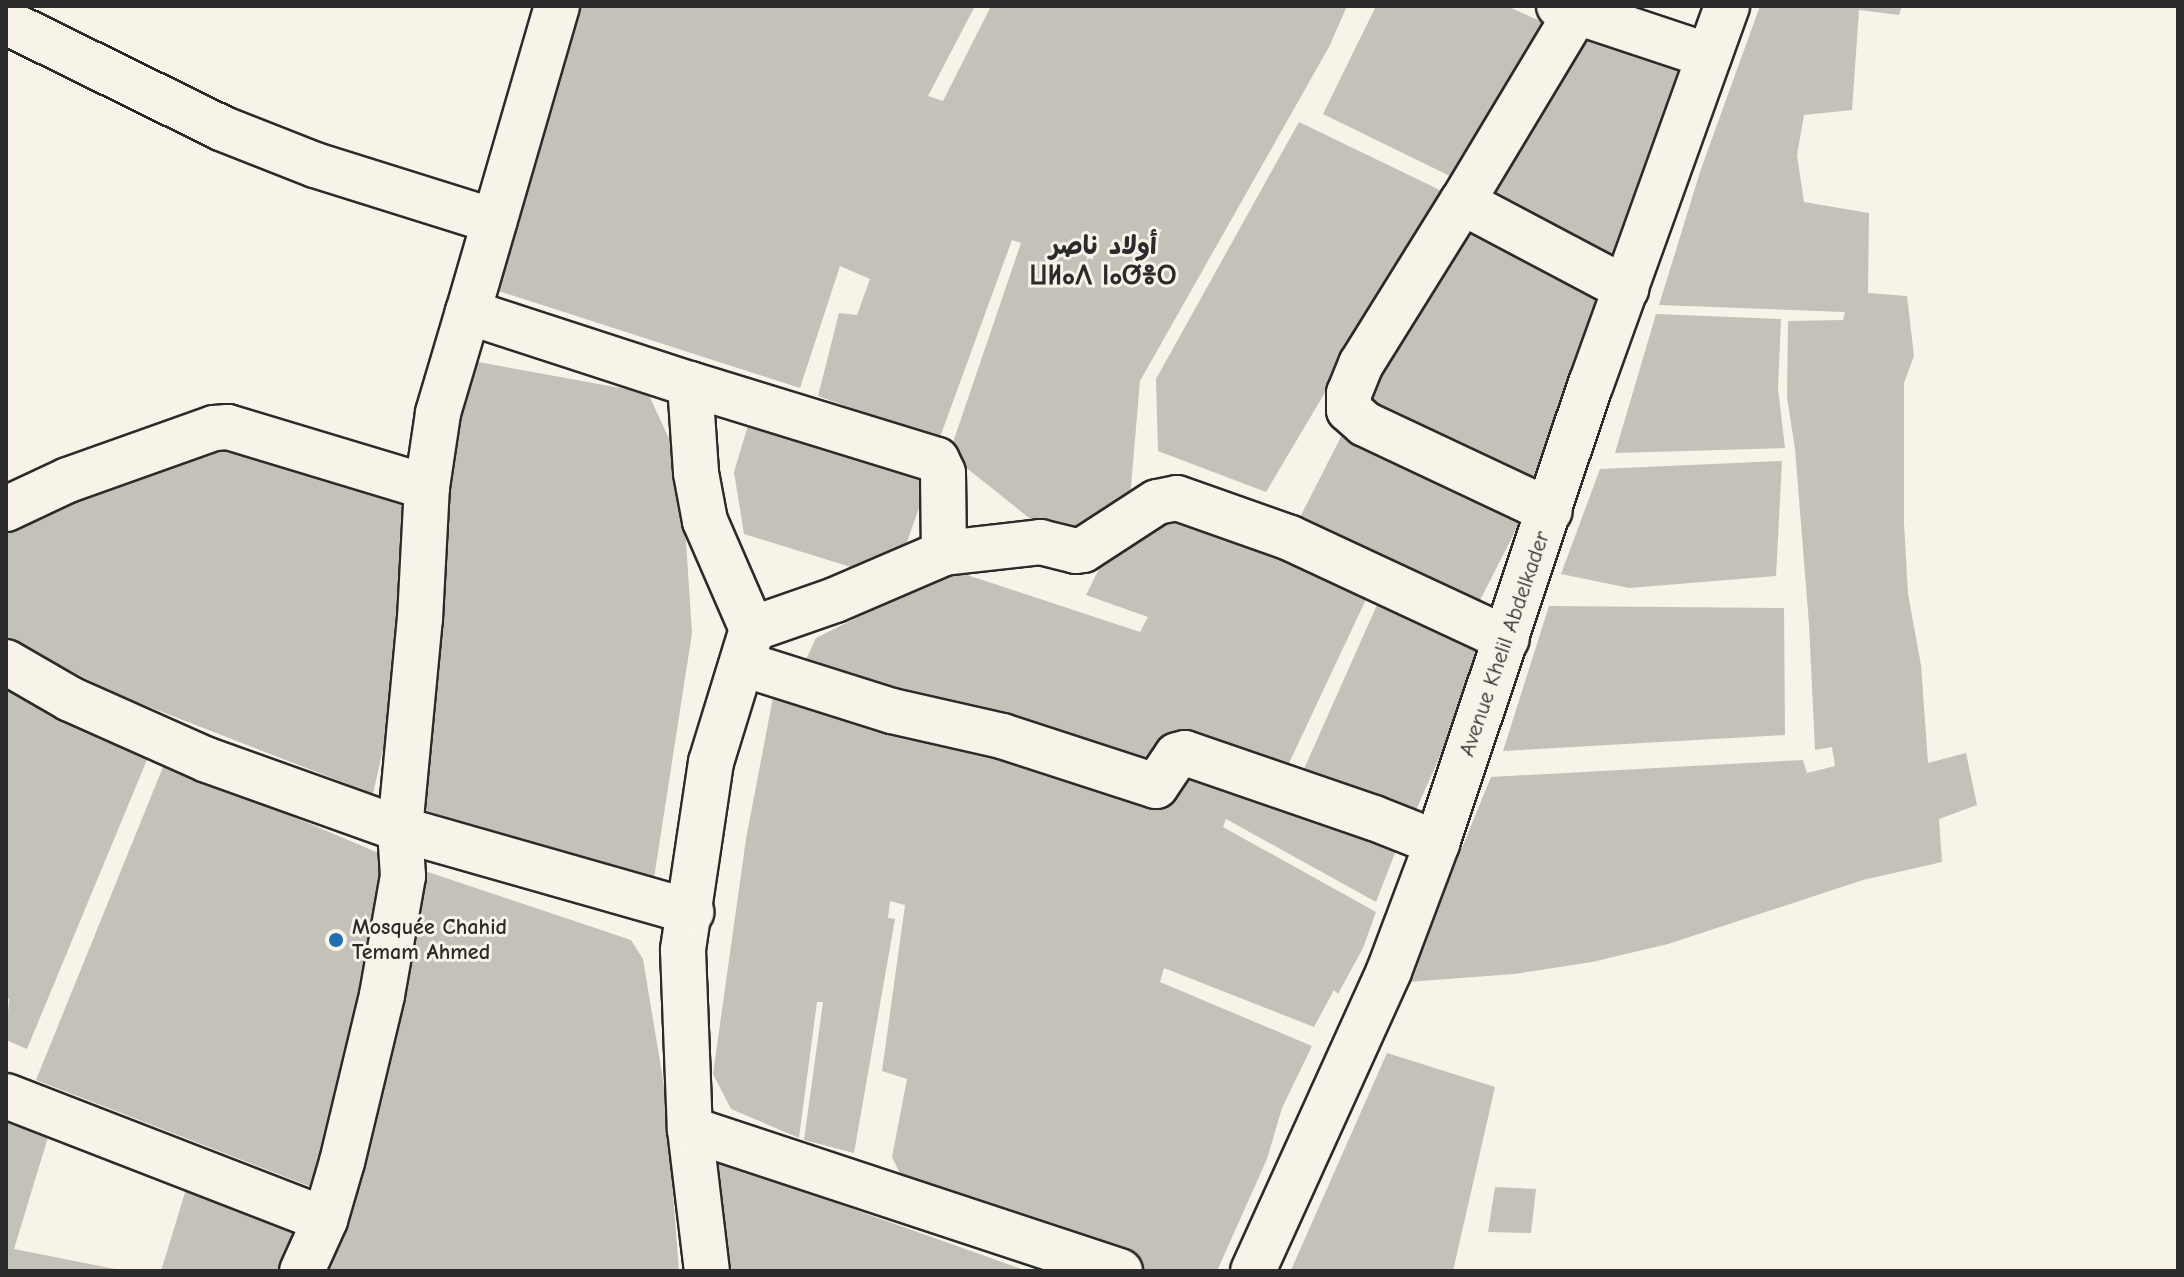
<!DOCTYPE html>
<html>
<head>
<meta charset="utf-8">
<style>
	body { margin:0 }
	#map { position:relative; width:2184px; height:1277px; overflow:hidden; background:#f7f3e8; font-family:"Comic Neue","Playpen Sans Arabic","Noto Sans Tifinagh",sans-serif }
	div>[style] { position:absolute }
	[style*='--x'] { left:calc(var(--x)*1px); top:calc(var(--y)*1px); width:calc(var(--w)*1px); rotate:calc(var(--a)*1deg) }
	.building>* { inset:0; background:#c4c1b9; transform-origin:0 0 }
	.roads { filter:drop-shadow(2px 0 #2b2b2b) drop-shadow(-2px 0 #2b2b2b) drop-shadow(0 2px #2b2b2b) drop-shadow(0 -2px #2b2b2b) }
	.minor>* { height:44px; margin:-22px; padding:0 22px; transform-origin:22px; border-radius:22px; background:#f7f3e8 }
	.dots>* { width:22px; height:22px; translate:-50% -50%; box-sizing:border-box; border:4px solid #f7f3e8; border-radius:50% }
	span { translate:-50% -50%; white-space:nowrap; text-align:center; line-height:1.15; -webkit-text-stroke:6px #f7f3e8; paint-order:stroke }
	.street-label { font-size:22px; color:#2b2b2b }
	.poi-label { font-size:22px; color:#2b2b2b; font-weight:700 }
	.left { translate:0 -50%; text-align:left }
	.quarter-label { font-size:26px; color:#2b2b2b; font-weight:700 }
	.frame { position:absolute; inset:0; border:8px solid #2b2b2b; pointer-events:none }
</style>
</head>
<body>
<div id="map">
	<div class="building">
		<i style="clip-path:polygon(573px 6px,975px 6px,928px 96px,943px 101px,991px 6px,1347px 6px,1329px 47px,1140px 381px,1130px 498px,1063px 545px,949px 454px,1021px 243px,1012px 240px,939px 440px,818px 396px,839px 313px,857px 315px,870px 279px,840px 266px,800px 388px,483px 286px)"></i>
		<i style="clip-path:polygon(1376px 6px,1507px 6px,1551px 26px,1460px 181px,1323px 114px)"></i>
		<i style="clip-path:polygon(1760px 6px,1902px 6px,1899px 15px,1859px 10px,1852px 110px,1804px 115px,1797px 155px,1804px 202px,1869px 213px,1868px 293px,1907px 296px,1914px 356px,1904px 383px,1904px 523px,1908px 594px,1921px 665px,1928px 763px,1966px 753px,1977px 805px,1939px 819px,1942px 862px,1863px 880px,1668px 944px,1592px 962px,1514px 974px,1407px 982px,1491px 777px,1803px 760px,1807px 773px,1835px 766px,1832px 747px,1815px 750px,1809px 624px,1795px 449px,1787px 397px,1788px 321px,1843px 320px,1845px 312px,1659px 305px,1701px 169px)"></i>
		<i style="clip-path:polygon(1587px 32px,1693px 63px,1623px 264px,1487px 193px)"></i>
		<i style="clip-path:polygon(1299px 122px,1444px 192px,1266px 492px,1158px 451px,1156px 379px)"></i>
		<i style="clip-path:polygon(1468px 227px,1601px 296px,1528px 492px,1364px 418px,1371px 391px)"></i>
		<i style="clip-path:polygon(1656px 314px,1781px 319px,1778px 388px,1785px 448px,1615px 453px)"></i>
		<i style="clip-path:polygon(456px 358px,648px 393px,681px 465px,692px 633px,652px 891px,406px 803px)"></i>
		<i style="clip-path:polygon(752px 412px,933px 468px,901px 559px,870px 573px,744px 534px,734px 472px)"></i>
		<i style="left:1346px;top:427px;width:198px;height:112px;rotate:27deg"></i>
		<i style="clip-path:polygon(210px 436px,402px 503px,407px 642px,373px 794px,116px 694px,6px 638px,6px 519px)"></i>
		<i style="clip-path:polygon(1782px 461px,1776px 576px,1629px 588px,1561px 574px,1600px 469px)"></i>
		<i style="clip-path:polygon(1192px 502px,1369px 593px,1282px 778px,1177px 741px,1160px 780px,803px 666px,816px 638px,952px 570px,1140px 632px,1148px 617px,1086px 595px,1103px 561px)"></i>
		<i style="left:1381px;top:596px;width:119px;height:204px;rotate:24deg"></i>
		<i style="clip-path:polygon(1549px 606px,1784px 608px,1785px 735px,1503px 751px)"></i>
		<i style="clip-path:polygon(6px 683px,149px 755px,27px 1049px,6px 1040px,9px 999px,6px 998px)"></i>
		<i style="clip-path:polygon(774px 692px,1127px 789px,1179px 760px,1400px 840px,1376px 902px,1226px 819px,1223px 827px,1376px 912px,1363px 948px,1338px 994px,1334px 990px,1314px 1027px,1164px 968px,1160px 982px,1312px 1046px,1282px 1108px,1267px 1159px,1217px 1271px,1149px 1271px,905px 1184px,892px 1157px,907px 1079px,882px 1071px,905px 905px,890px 901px,888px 918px,895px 919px,854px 1153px,804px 1140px,823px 1002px,817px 1002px,799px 1138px,731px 1109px,713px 1074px,746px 839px)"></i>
		<i style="clip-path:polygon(165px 762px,402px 863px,319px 1190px,36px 1080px)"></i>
		<i style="clip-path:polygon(425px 871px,631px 940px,643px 959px,665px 1092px,679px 1271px,324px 1271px,394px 973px)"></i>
		<i style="clip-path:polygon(1387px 1053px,1495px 1087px,1453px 1271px,1291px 1270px)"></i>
		<i style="clip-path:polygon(6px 1107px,52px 1124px,14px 1249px,125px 1271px,6px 1271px)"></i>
		<i style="clip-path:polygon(709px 1158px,1027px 1271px,720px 1271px)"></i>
		<i style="clip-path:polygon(191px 1173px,311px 1222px,288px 1271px,161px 1271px)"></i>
		<i style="clip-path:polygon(1495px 1187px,1536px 1189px,1531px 1233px,1488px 1232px)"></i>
	</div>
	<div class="roads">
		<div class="minor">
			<i style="--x:557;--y:6;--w:319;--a:106.2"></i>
			<i style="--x:468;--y:312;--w:233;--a:18"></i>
			<i style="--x:690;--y:384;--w:89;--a:86.1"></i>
			<i style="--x:696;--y:473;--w:49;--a:79.4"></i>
			<i style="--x:705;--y:521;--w:118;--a:66.5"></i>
			<i style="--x:752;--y:629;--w:139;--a:107.1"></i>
			<i style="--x:711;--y:762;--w:190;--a:98.5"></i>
			<i style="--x:683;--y:950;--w:179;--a:87.8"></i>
			<i style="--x:690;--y:1129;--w:143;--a:83.2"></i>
			<i style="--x:1559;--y:6;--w:158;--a:18.4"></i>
			<i style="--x:1580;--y:6;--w:229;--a:121"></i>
			<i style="--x:1462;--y:202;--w:186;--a:27.9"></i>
			<i style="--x:6;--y:22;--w:240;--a:26.2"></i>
			<i style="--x:221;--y:128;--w:101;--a:21.5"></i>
			<i style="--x:315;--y:165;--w:188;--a:17.4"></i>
			<i style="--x:1462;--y:202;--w:191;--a:121.9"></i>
			<i style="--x:1361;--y:364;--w:31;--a:112"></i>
			<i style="--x:1349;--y:393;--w:17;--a:90"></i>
			<i style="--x:1349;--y:410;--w:21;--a:41"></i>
			<i style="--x:1365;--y:424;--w:204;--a:25.2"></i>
			<i style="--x:690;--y:384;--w:258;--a:17.1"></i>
			<i style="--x:937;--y:460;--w:14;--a:65"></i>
			<i style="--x:943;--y:473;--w:80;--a:89.3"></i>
			<i style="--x:6;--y:509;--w:68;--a:-25.1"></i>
			<i style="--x:68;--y:480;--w:155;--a:-19.6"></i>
			<i style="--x:214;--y:428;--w:14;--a:-4"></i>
			<i style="--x:228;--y:427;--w:208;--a:16.8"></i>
			<i style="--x:752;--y:629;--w:88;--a:-19.3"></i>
			<i style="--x:835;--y:600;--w:119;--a:-23.3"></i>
			<i style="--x:944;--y:553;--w:97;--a:-6.5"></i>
			<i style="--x:1040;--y:542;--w:37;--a:14"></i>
			<i style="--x:1076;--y:551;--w:7;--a:-8"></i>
			<i style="--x:1083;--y:550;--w:88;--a:-33"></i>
			<i style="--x:1157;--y:502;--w:20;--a:-11"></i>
			<i style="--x:1177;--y:498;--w:120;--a:19.5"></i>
			<i style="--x:1290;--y:538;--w:239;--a:25"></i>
			<i style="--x:6;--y:662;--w:74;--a:30"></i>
			<i style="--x:70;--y:699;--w:150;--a:24"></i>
			<i style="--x:207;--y:760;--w:205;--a:19.7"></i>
			<i style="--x:400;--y:829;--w:303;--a:15.9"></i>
			<i style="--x:743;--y:664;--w:156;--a:17.5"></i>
			<i style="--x:892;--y:711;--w:113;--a:12.8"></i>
			<i style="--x:1002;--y:736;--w:162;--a:18"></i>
			<i style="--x:1156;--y:786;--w:37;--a:-56"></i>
			<i style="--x:1177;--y:755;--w:8;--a:-14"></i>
			<i style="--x:1185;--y:753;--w:200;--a:19"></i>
			<i style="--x:1374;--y:818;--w:68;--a:21.6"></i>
			<i style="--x:6;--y:1096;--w:342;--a:21.2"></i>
			<i style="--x:690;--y:1129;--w:453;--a:18.3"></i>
			<i style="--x:302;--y:1271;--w:56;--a:-65.7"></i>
			<i style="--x:325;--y:1220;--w:60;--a:-73.7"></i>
			<i style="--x:342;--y:1162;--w:172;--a:-76.5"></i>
			<i style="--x:382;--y:995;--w:121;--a:-80"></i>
			<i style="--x:403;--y:876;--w:47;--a:-93.7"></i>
			<i style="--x:400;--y:829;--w:211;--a:-84.6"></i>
			<i style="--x:420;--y:619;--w:132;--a:-87"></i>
			<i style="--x:427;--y:487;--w:75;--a:-81.5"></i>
			<i style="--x:438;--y:413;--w:105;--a:-73.5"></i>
			<i style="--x:1253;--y:1271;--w:329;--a:-65.6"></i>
			<i style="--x:1389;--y:971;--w:137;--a:-69.4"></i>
			<i style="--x:1437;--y:843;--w:484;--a:-71.5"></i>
			<i style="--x:1591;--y:384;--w:402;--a:-70.2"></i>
		</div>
	</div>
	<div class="dots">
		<i style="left:336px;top:940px;background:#1f6fb2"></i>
	</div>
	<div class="street-label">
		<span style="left:1505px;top:644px;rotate:-71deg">Avenue Khelil Abdelkader</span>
	</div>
	<div class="poi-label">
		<span class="left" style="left:352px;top:940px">Mosquée Chahid<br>Temam Ahmed</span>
	</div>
	<div class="quarter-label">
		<span style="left:1103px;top:262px">أولاد ناصر<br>ⵡⵍⴰⴷ ⵏⴰⵚⴻⵔ</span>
	</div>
	<div class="frame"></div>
</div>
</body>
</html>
